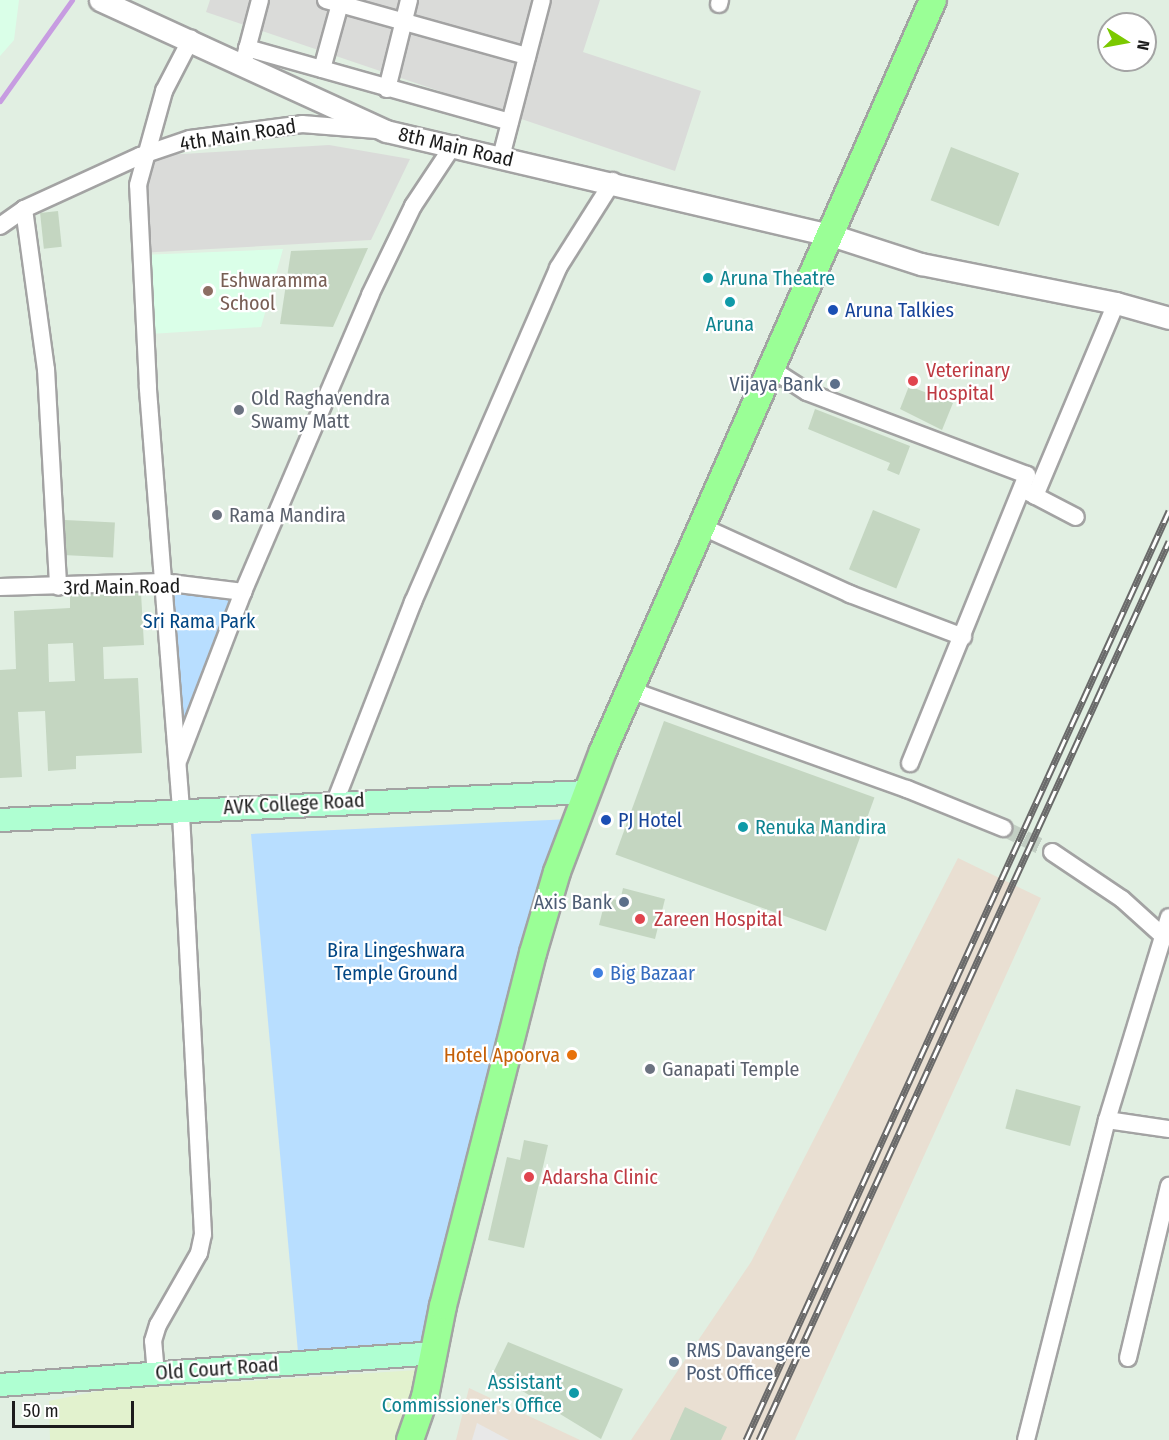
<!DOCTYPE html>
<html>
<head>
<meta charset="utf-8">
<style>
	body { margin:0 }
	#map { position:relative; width:1169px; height:1440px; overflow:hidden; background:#e1efe2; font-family:"Fira Sans Condensed",sans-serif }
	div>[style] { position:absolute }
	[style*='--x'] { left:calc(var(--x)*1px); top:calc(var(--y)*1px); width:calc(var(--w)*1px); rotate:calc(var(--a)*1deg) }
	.residential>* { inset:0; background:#dadbd9 }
	.commercial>* { inset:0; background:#e2f2ce }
	.industrial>* { inset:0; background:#e9dfd2 }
	.education>* { inset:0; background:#daffe8 }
	.park>* { inset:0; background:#b8deff }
	.parking>* { inset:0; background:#e8e8e8 }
	.stream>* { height:5px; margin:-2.5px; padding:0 2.5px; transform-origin:2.5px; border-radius:2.5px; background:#c79ce1 }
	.building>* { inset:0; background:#c4d6c1; transform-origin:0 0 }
	.minor-tunnel>* { height:16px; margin-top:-8px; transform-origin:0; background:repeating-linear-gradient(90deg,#c3cfc4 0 16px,transparent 0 24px) }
	.roads { filter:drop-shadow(2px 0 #a3a3a3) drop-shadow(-2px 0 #a3a3a3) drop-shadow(0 2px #a3a3a3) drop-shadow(0 -2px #a3a3a3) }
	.minor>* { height:16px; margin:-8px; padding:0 8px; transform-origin:8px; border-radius:8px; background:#fff }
	.tertiary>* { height:21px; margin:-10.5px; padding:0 10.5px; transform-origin:10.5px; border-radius:10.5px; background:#fff }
	.secondary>* { height:22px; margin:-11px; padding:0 11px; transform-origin:11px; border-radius:11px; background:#afffd2 }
	.primary>* { height:26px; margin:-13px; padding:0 13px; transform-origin:13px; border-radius:13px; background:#9aff96 }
	.rail>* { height:7px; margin-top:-3.5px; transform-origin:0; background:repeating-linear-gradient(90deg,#fff 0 14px,#6a6a6a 0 28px); box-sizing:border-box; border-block:2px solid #6a6a6a }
	.dots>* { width:16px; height:16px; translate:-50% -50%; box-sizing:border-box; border:3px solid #fff; border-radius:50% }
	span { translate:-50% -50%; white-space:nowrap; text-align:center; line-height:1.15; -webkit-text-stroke:4.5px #fff; paint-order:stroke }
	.street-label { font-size:20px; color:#1c1c1c }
	.culture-label { font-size:20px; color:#0d838f }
	.left { translate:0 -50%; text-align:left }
	.right { translate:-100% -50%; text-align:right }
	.education-label { font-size:20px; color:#785e54 }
	.transit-label { font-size:20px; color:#164399 }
	.health-label { font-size:20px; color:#be3a42 }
	.service-label { font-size:20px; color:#4e5e75 }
	.worship-label { font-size:20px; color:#5b616d }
	.park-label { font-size:20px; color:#014684 }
	.shop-label { font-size:20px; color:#366cbe }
	.food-label { font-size:20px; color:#c56008 }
	.north { position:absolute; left:1097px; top:12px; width:60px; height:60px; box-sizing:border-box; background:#fff; border:2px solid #a4a4a4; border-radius:50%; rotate:101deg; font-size:16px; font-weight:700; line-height:24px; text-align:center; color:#1c1c1c }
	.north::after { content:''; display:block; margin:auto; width:21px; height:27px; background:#7bc900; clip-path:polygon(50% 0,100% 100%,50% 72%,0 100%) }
	.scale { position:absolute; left:12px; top:1401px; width:122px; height:27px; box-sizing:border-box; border:3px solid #1c1c1c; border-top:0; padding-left:8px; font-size:18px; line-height:21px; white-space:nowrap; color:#1c1c1c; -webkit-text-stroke:4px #fff; paint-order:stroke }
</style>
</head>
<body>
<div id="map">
	<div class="residential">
		<i style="clip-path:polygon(210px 0,600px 0,583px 52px,701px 91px,675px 171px,206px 12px)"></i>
		<i style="clip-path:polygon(329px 145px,410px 159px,371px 240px,139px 253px,134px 157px)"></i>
	</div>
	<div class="commercial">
		<i style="clip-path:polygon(432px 1369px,412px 1440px,50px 1440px,49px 1401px,99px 1391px)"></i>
	</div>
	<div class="industrial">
		<i style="clip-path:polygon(958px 858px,1041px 898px,795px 1440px,631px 1440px,751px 1262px)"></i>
		<i style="clip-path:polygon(469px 1388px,580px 1440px,456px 1440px)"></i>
	</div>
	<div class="education">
		<i style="clip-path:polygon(0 0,19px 0,14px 40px,0 56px)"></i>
		<i style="clip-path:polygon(283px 249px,261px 327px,150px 334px,141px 255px)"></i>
	</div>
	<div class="park">
		<i style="clip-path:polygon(168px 590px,238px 596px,180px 744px)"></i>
		<i style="clip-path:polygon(571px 819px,431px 1344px,298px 1352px,251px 834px)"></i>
	</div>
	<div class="parking">
		<i style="clip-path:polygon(477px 1423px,509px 1440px,472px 1440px)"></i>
	</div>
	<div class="stream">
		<i style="--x:0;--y:101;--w:124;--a:-54.5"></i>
	</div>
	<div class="building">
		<i style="left:951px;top:147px;width:73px;height:57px;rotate:21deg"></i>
		<i style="left:58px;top:211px;width:36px;height:18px;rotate:84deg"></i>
		<i style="clip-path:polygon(368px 248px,333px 327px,280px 324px,291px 251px)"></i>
		<i style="clip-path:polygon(909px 386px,953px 403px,942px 430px,900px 409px)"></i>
		<i style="clip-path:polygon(815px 409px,910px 446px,899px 475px,887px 470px,890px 463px,808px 429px)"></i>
		<i style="left:873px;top:510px;width:51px;height:64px;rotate:22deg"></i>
		<i style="left:65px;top:520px;width:50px;height:35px;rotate:3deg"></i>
		<i style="clip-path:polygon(evenodd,141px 593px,144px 645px,103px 647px,104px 679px,138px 678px,142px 753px,76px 756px,76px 769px,48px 771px,45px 711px,18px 712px,22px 777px,0 778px,0 670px,16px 669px,14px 611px,70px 608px,70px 595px,141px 593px,73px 643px,75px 681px,49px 682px,48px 644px,73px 643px)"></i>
		<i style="left:664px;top:721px;width:224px;height:142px;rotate:20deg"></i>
		<i style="clip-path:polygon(623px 888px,665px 899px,655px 939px,599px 925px,606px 897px,620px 901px)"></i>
		<i style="left:1016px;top:1089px;width:67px;height:41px;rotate:15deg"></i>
		<i style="clip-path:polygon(524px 1140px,548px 1145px,524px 1248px,488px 1240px,507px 1157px,520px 1160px)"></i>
		<i style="clip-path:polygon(508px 1342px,623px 1389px,601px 1439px,493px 1373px)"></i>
		<i style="clip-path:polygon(685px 1407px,727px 1427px,721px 1440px,670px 1440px)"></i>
	</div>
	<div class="minor-tunnel">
		<i style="--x:1003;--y:828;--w:55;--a:26.1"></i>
	</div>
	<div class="roads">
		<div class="minor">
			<i style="--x:326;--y:0;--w:209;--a:15.6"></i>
			<i style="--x:719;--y:4;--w:4;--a:-76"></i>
			<i style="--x:247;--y:48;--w:273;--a:15.7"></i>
			<i style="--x:245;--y:57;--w:59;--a:-75.3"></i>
			<i style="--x:322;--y:69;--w:72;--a:-74.6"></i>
			<i style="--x:387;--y:89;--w:92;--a:-76.1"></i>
			<i style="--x:501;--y:157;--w:162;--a:-75.4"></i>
			<i style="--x:24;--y:209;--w:162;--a:82.2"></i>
			<i style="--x:46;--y:369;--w:218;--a:86.8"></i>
			<i style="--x:0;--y:226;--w:29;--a:-35"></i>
			<i style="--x:24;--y:209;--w:128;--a:-24.6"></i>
			<i style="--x:140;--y:156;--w:53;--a:-18.8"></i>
			<i style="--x:190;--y:139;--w:113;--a:-7.6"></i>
			<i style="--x:302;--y:124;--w:75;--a:4.6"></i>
			<i style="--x:773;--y:370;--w:40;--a:32.9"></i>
			<i style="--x:807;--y:392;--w:235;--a:20.7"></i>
			<i style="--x:1027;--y:475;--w:311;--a:112.1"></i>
			<i style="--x:1026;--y:491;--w:56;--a:27.5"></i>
			<i style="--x:1035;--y:496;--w:209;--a:-67.2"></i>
			<i style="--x:703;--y:527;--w:162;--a:24.5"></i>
			<i style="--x:850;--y:594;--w:121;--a:20.8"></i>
			<i style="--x:0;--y:587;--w:162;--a:-1.8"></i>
			<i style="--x:162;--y:582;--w:82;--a:7"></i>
			<i style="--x:630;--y:690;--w:294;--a:19.7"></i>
			<i style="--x:907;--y:789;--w:104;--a:22.1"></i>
			<i style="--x:179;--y:759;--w:179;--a:-69"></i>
			<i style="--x:243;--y:592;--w:323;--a:-66.8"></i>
			<i style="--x:370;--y:295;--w:99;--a:-64.2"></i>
			<i style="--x:413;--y:206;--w:74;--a:-56.5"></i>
			<i style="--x:335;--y:802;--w:215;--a:-68.7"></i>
			<i style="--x:413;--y:602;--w:364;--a:-66.5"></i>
			<i style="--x:558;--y:268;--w:103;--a:-57.7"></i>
			<i style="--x:1052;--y:852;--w:84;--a:33.9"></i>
			<i style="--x:1122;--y:899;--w:55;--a:42.1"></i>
			<i style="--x:1107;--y:1120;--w:63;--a:8.3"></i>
			<i style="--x:1128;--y:1358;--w:177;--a:-76.6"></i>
			<i style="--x:156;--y:1374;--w:33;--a:-95"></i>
			<i style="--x:153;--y:1341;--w:17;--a:-73"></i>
			<i style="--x:158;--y:1325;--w:83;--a:-60.3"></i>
			<i style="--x:199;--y:1253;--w:19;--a:-78"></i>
			<i style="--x:203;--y:1234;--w:426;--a:-93"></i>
			<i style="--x:181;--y:809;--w:423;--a:-94.5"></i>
			<i style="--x:148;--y:387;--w:202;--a:-92.8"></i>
			<i style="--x:138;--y:185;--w:98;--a:-74.5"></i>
			<i style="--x:164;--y:91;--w:59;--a:-62.6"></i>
			<i style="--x:1026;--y:1440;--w:330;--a:-75.8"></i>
			<i style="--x:1107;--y:1120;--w:212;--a:-73"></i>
		</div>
		<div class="tertiary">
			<i style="--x:100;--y:0;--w:315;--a:24.6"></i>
			<i style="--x:386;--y:131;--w:457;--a:13.2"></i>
			<i style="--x:831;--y:235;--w:95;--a:17.9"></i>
			<i style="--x:921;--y:264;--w:199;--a:11.3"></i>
			<i style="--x:1116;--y:303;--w:55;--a:15.8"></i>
		</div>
		<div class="secondary">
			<i style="--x:0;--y:820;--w:589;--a:-2.73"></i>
			<i style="--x:0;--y:1385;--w:436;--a:-4.2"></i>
		</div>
		<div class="primary">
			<i style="--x:410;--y:1440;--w:46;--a:-70.8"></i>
			<i style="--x:425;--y:1397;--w:93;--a:-78.8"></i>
			<i style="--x:443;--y:1306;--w:364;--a:-75.7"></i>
			<i style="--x:533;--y:953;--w:84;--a:-73.5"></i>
			<i style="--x:557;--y:872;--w:129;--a:-69.2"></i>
			<i style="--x:603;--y:751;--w:820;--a:-66.28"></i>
		</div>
	</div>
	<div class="rail">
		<i style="--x:746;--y:1440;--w:1021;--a:-65.52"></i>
		<i style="--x:759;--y:1440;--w:988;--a:-65.48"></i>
	</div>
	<div class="dots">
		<i style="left:708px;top:278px;background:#0f9aa8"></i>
		<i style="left:208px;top:291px;background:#8d6e63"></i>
		<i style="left:730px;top:302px;background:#0f9aa8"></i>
		<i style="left:833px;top:310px;background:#1a4fb4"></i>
		<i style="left:913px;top:381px;background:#e0444e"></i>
		<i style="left:835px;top:384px;background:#5c6f8a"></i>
		<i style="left:239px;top:410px;background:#6b7280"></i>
		<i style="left:217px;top:515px;background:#6b7280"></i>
		<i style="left:606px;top:820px;background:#1a4fb4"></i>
		<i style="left:743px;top:827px;background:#0f9aa8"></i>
		<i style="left:624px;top:902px;background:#5c6f8a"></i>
		<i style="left:640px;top:919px;background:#e0444e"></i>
		<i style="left:598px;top:973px;background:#3f7fe0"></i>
		<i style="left:572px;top:1055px;background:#e8710a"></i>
		<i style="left:650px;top:1069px;background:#6b7280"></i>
		<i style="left:529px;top:1177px;background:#e0444e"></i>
		<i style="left:674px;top:1362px;background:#5c6f8a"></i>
		<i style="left:574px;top:1393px;background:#0f9aa8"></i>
	</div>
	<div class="street-label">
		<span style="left:238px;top:135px;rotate:-9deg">4th Main Road</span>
		<span style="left:456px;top:147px;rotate:13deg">8th Main Road</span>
		<span style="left:122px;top:587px;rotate:-1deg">3rd Main Road</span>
		<span style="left:294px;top:804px;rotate:-3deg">AVK College Road</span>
		<span style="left:217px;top:1369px;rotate:-4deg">Old Court Road</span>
	</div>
	<div class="culture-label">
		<span class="left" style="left:720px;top:278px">Aruna Theatre</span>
		<span style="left:730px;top:324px">Aruna</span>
		<span class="left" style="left:755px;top:827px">Renuka Mandira</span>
		<span class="right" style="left:562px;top:1394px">Assistant<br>Commissioner's Office</span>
	</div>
	<div class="education-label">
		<span class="left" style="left:220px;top:292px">Eshwaramma<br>School</span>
	</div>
	<div class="transit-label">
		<span class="left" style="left:845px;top:310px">Aruna Talkies</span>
		<span class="left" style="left:618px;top:820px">PJ Hotel</span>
	</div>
	<div class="health-label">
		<span class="left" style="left:926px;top:382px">Veterinary<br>Hospital</span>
		<span class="left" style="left:654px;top:919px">Zareen Hospital</span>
		<span class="left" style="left:542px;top:1177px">Adarsha Clinic</span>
	</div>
	<div class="service-label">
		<span class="right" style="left:823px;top:384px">Vijaya Bank</span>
		<span class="right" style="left:612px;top:902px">Axis Bank</span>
		<span class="left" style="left:686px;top:1362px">RMS Davangere<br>Post Office</span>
	</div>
	<div class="worship-label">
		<span class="left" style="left:251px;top:410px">Old Raghavendra<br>Swamy Matt</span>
		<span class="left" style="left:229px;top:515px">Rama Mandira</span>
		<span class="left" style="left:662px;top:1069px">Ganapati Temple</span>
	</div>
	<div class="park-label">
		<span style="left:199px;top:621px">Sri Rama Park</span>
		<span style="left:396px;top:962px">Bira Lingeshwara<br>Temple Ground</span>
	</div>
	<div class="shop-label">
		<span class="left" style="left:610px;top:973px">Big Bazaar</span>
	</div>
	<div class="food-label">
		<span class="right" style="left:560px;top:1055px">Hotel Apoorva</span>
	</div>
	<div class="north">N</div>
	<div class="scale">50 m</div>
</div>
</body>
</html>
